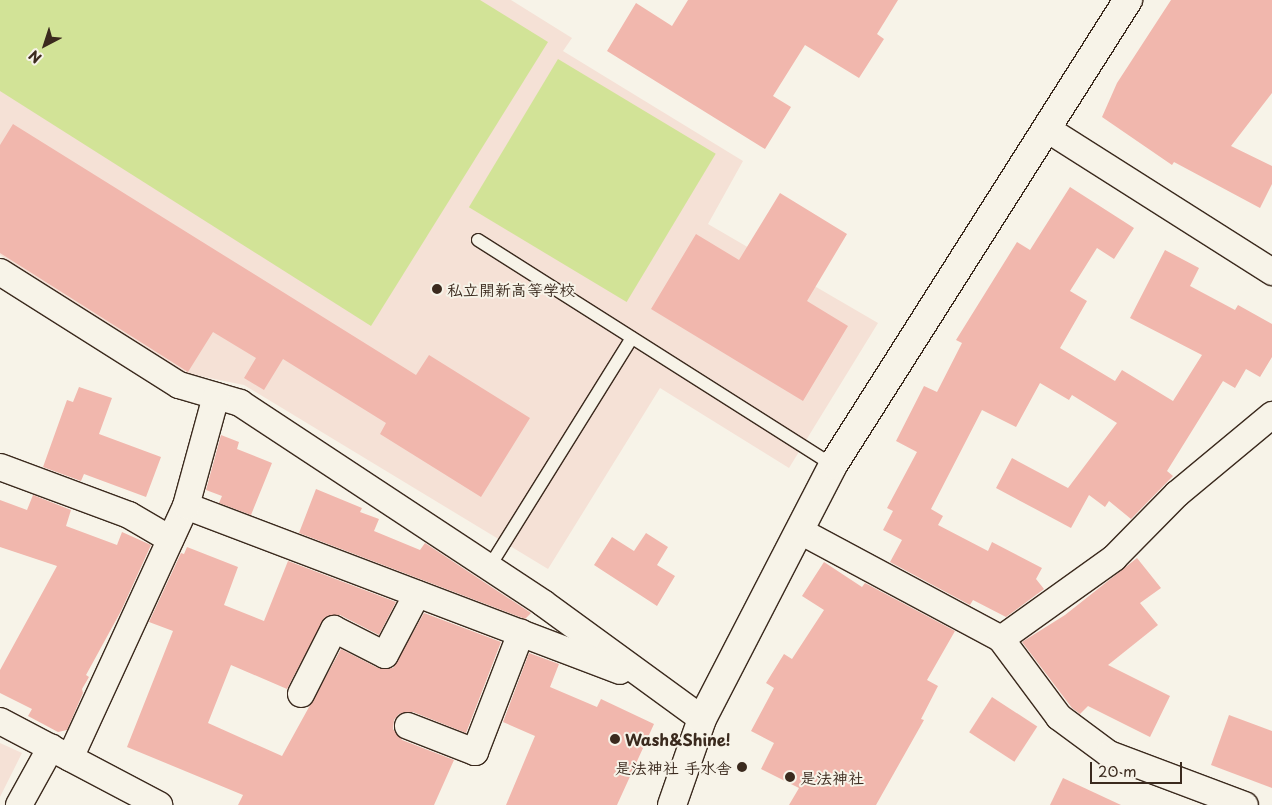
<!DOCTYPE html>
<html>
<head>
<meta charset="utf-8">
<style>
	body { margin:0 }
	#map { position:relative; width:1272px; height:805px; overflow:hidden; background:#f7f3e8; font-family:"Playpen Sans","Klee One",sans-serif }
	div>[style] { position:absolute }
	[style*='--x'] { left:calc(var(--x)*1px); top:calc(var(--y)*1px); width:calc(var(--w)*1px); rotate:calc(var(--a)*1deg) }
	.built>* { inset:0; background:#f5e1d6 }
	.green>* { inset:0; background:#d2e397; transform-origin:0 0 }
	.building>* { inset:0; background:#f1b7ad; transform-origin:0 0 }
	.roads { filter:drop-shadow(1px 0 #3b2a1e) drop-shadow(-1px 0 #3b2a1e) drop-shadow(0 1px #3b2a1e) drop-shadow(0 -1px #3b2a1e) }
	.lane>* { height:12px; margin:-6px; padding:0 6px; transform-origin:6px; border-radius:6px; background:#f7f3e8 }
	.street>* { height:26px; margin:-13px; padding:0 13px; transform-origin:13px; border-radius:13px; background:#f7f3e8 }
	.secondary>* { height:28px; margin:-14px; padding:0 14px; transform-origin:14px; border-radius:14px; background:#f7f3e8 }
	.dots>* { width:14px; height:14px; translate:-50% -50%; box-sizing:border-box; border:2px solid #f7f3e8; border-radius:50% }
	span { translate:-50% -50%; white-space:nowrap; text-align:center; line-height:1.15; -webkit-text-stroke:4px #f7f3e8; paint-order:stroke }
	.poi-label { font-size:16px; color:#3b2a1e; font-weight:700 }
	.left { translate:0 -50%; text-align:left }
	.right { translate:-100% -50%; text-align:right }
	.north { position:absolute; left:20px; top:20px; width:50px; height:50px; -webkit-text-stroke:4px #f7f3e8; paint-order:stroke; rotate:220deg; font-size:14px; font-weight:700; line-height:20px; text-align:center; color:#3b2a1e }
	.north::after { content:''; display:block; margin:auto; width:18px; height:22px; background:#3b2a1e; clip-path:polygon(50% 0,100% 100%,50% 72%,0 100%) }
	.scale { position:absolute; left:1090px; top:762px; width:92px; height:22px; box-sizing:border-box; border:2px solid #3b2a1e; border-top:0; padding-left:6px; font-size:15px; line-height:18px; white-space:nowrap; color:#3b2a1e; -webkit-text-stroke:4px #f7f3e8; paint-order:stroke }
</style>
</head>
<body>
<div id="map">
	<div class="built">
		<i style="clip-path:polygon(0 0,511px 0,572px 38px,563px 51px,743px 161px,708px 224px,878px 323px,789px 468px,660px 388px,548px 569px,244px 385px,185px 373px,0 255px)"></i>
		<i style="clip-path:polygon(0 743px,22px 753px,0 797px)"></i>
	</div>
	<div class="green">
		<i style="clip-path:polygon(0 0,480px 0,548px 42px,371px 326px,0 91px)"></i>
		<i style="left:558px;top:59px;width:184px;height:173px;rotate:31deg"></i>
	</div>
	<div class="building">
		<i style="clip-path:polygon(688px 0,898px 0,877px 34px,884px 39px,859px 78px,805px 45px,773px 96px,791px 107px,765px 149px,607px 51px,636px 3px,672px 26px)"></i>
		<i style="clip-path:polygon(1171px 0,1272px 0,1272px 93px,1231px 146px,1272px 166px,1272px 184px,1260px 208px,1174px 162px,1172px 165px,1102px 117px,1117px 83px)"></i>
		<i style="clip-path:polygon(13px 124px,416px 375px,429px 355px,530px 418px,481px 497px,380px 434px,386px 423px,283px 359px,264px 390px,244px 378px,256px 358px,213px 332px,188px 372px,0 253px,0 145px)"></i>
		<i style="clip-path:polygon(1070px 187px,1134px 228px,1114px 259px,1097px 248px,1070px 291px,1087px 301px,1060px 348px,1115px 381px,1122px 370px,1173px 401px,1202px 355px,1130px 318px,1165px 250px,1199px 268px,1190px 286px,1235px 310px,1238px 305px,1272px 324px,1272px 357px,1260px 377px,1246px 369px,1235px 388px,1223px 381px,1167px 471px,1173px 476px,1131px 519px,1109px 501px,1105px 507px,1089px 495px,1071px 528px,996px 488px,1012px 458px,1068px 488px,1117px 423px,1072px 395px,1069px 400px,1040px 383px,1016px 427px,982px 410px,931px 509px,943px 516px,938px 525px,988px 551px,992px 542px,1042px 568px,1036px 579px,1044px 589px,1006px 617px,973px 600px,970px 605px,890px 562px,902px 540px,883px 530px,893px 511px,887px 508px,917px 452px,896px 441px,924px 386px,937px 392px,962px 343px,956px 340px,1017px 242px,1030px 250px)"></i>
		<i style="clip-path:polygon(780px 193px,847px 234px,807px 301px,848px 326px,803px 401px,651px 309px,696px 234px,739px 260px)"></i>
		<i style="clip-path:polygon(79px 387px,112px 398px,99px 434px,161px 457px,146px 497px,84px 474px,81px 481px,43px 467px,67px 400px,73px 402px)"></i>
		<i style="clip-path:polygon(221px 435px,239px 442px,237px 449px,272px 463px,251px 515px,219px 503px,222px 496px,206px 490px)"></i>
		<i style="clip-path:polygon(316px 489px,362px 508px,360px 512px,379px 519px,374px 531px,420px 550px,425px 543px,531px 613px,525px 619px,299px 533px)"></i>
		<i style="clip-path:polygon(33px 495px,71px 510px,66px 526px,117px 545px,122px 532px,151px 545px,121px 611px,86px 675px,89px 677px,82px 689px,83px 693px,67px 730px,58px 732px,28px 716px,32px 709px,0 693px,0 670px,57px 566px,0 547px,0 500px,27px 510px)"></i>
		<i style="clip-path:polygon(646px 533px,668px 547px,657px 565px,675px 576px,657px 606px,594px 565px,612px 537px,634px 551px)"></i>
		<i style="clip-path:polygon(187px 547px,238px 567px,224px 605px,264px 621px,288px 561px,396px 602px,379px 635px,340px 615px,325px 617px,287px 689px,231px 665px,208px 723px,282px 756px,341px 649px,378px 668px,393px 668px,424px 613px,501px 642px,466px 733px,413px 712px,399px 714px,394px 720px,393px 729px,402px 740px,454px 760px,434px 805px,238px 805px,243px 795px,127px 747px,173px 631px,149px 622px,181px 553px,184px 554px)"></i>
		<i style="clip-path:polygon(1137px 558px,1161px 588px,1140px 603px,1158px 625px,1108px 665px,1170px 696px,1150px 737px,1088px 706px,1080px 714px,1072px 708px,1022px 642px,1065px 615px)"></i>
		<i style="clip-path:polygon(824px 562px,862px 587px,865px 583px,955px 631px,927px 680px,938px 686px,921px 719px,924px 720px,876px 805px,789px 805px,799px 788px,761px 769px,774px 743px,751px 731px,774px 688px,766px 683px,784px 654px,792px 659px,824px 610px,802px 596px)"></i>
		<i style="clip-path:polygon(529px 653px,559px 664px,550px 687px,597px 707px,601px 699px,654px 724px,617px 805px,506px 805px,535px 736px,503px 722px)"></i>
		<i style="left:992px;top:697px;width:54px;height:42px;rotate:33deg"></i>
		<i style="clip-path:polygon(1229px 715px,1272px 731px,1272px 788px,1211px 765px)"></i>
		<i style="clip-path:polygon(1063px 778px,1121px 805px,1050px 805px)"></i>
	</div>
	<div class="roads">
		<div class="lane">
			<i style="--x:478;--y:240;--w:420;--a:32.4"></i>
			<i style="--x:488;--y:569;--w:272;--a:-58.1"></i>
		</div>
		<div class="street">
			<i style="--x:1047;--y:129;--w:267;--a:32.4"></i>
			<i style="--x:0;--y:272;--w:212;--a:32.3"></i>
			<i style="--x:179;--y:385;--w:64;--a:16.4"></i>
			<i style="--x:240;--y:403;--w:363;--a:33.4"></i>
			<i style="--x:543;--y:603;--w:197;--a:36.1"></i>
			<i style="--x:0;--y:467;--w:138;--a:20.4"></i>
			<i style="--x:129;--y:515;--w:48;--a:30.3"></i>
			<i style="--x:186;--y:506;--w:464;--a:20.8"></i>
			<i style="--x:800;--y:531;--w:228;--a:28.2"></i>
			<i style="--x:1001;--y:639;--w:97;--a:53.4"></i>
			<i style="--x:1059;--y:717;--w:62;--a:36.5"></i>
			<i style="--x:1109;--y:754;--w:145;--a:20.6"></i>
			<i style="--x:1001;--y:639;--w:139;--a:-35.6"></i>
			<i style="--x:1114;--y:558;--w:90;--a:-45.5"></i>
			<i style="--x:1177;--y:494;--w:124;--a:-39.7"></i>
			<i style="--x:301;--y:694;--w:73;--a:-63.1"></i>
			<i style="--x:334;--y:629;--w:57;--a:27"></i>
			<i style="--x:385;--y:655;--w:69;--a:-62.3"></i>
			<i style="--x:0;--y:721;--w:180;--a:27.8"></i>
			<i style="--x:408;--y:726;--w:72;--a:21.2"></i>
			<i style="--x:475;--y:752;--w:128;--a:-68.9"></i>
			<i style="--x:70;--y:758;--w:277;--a:-65.3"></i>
			<i style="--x:186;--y:506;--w:114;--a:-74.7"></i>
			<i style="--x:19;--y:805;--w:66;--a:-61.1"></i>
		</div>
		<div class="secondary">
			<i style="--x:672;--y:805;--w:91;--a:-70.8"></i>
			<i style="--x:702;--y:719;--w:286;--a:-62.7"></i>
			<i style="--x:833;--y:465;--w:551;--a:-57.61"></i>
		</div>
	</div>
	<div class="dots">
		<i style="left:437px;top:289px;background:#3b2a1e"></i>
		<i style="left:615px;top:739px;background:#3b2a1e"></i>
		<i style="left:742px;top:767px;background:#3b2a1e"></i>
		<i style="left:790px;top:777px;background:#3b2a1e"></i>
	</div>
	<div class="poi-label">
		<span class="left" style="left:447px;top:289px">私立開新高等学校</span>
		<span class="left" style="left:625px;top:739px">Wash&amp;Shine!</span>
		<span class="right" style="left:732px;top:767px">是法神社 手水舎</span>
		<span class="left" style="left:800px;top:777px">是法神社</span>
	</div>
	<div class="north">N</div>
	<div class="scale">20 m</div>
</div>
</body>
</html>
